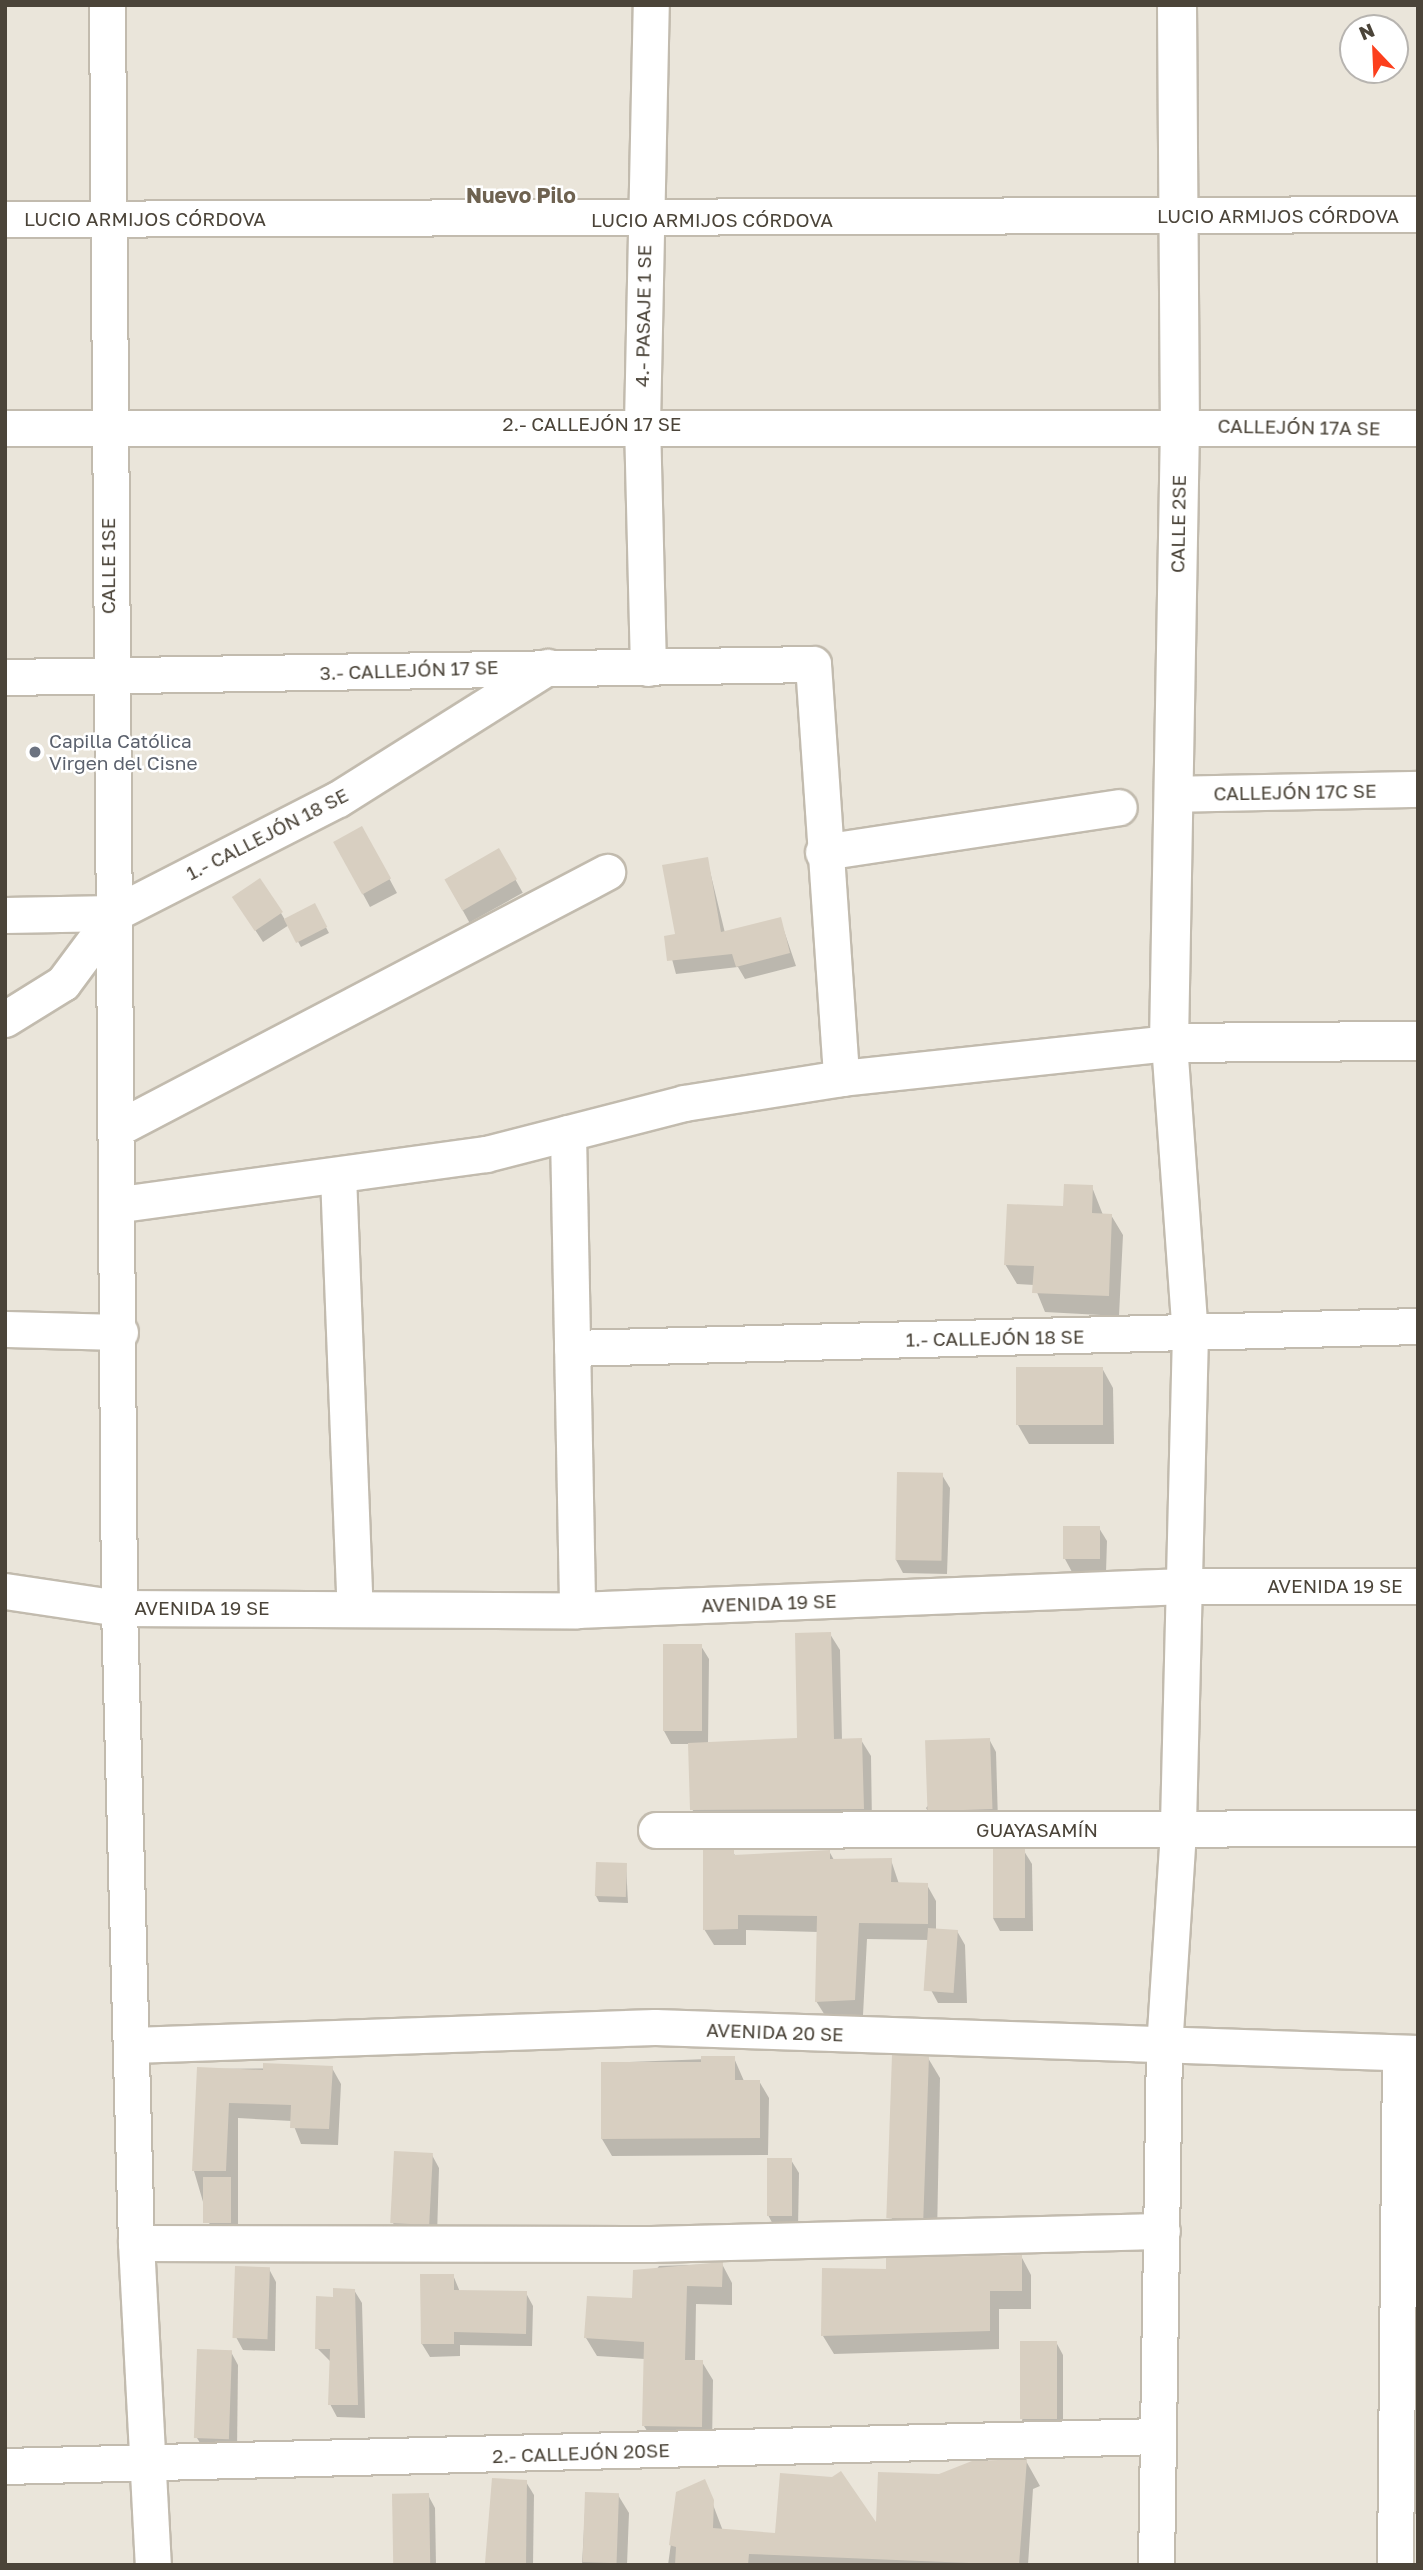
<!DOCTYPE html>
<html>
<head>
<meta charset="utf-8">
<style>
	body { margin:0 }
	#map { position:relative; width:1423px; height:2570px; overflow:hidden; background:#f6f3ec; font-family:"Golos Text",sans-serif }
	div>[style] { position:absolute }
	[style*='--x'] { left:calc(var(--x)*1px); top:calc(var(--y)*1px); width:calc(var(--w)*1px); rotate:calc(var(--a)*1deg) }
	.residential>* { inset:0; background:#eae5da }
	.shadow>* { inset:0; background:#0003; transform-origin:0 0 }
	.building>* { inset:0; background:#d8cfc1; transform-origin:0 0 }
	.roads { filter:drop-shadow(2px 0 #c2bbae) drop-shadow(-2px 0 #c2bbae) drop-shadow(0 2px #c2bbae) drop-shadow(0 -2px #c2bbae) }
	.minor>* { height:35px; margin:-17.5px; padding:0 17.5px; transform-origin:17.5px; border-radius:17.5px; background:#fff }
	.tertiary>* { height:38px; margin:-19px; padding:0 19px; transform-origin:19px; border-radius:19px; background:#fff }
	.dots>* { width:19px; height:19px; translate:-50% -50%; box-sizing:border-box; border:4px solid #fff; border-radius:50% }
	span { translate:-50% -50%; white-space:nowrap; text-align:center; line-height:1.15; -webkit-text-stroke:5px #fff; paint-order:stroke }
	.street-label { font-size:19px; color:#4b4439 }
	.worship-label { font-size:19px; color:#5b616d }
	.left { translate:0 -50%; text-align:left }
	.neighbourhood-label { font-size:21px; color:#6e6250; font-weight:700 }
	.frame { position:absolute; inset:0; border:7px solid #4b4439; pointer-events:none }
	.north { position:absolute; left:1339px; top:14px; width:70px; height:70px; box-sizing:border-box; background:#fff; border:2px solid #b7b4b0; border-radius:50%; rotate:337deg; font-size:19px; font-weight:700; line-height:28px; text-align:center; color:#4b4439 }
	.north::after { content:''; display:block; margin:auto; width:24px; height:32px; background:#fc3f1d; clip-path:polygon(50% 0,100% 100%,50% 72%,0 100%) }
</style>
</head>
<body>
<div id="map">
	<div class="residential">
		<i style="clip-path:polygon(evenodd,5px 5px,1418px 5px,1418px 2565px,5px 2565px,5px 5px,1353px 28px,1395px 28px,1395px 70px,1353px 70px,1353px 28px)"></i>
	</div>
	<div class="shadow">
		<i style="clip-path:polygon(362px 828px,397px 893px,370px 907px,363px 894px)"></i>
		<i style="left:499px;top:850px;width:49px;height:61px;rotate:61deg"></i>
		<i style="clip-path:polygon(707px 859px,725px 933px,780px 919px,796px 966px,745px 979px,738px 967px,676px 974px,666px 937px,678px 936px)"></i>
		<i style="clip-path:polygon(314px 905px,329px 933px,301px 947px,289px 925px,263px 942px,242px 910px,281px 913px,285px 920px)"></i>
		<i style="clip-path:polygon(1092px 1187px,1103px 1215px,1111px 1215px,1123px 1235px,1119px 1316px,1045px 1312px,1034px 1285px,1017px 1284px,1005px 1264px)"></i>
		<i style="clip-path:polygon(1102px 1368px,1113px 1388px,1114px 1444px,1029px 1444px,1018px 1425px)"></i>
		<i style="clip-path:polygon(942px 1475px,950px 1488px,947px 1574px,903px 1573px,896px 1560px)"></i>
		<i style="clip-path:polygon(1099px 1528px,1107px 1541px,1106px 1572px,1072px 1572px,1065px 1559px)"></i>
		<i style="clip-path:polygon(830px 1634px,840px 1650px,842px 1740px,861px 1740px,871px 1756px,872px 1824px,701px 1825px,692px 1809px,690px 1744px,671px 1744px,664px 1731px,701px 1646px,709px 1659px,708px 1744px,799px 1740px)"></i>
		<i style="clip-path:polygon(989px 1739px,996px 1752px,998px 1822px,934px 1821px,926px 1808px)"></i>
		<i style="clip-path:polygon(829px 1851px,834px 1860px,891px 1860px,899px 1884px,927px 1885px,936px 1901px,936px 1931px,957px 1931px,965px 1945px,967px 2003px,938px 2003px,931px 1990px,930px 1940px,867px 1939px,863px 2015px,826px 2017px,816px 2001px,819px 1932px,746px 1930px,746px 1945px,714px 1945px,704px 1929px,733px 1852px,736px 1857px)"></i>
		<i style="clip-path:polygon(1024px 1851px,1032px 1864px,1033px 1931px,1000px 1931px,993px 1918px)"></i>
		<i style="clip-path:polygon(626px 1865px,628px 1903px,599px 1902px,596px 1896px)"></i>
		<i style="clip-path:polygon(734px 2058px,744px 2081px,759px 2081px,769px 2098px,768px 2155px,612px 2156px,602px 2139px,603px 2063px)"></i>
		<i style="clip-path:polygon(928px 2058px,940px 2078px,937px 2236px,903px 2237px,891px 2217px)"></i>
		<i style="clip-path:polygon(332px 2068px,341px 2084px,338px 2145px,301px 2144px,292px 2121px,238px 2118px,238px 2236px,213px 2236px,194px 2171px,198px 2069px)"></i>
		<i style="clip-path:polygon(432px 2155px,439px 2168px,437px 2236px,401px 2236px,393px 2223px)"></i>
		<i style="clip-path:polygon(791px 2160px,799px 2173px,798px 2228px,775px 2228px,768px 2215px)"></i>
		<i style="clip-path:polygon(1021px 2256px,1031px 2275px,1031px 2309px,999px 2309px,999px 2349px,834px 2354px,823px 2336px,888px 2271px)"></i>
		<i style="clip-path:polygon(722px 2264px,732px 2283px,732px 2305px,696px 2304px,695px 2362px,702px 2362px,713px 2380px,712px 2446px,655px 2444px,644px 2426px,645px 2359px,597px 2356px,586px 2338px,634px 2300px,659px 2266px)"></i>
		<i style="clip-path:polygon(269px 2269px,276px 2282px,275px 2351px,243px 2350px,236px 2337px)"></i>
		<i style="clip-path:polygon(453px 2275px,460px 2292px,526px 2293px,533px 2306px,532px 2346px,460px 2345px,460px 2356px,430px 2357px,422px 2344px)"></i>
		<i style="clip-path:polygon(354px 2290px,362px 2303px,365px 2418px,337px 2417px,330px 2404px,331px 2362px,317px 2348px,334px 2298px)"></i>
		<i style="clip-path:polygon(1056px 2342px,1063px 2355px,1063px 2431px,1030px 2432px,1022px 2419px)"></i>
		<i style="clip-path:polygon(231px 2352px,238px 2365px,237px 2451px,205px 2451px,197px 2438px)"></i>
		<i style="clip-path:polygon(1026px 2461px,1040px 2486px,1033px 2489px,1028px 2565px,668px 2565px,678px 2493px,704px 2481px,723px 2531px,777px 2534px,878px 2528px,940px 2476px)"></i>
		<i style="clip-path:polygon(526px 2482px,534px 2495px,533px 2565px,489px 2565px)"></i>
		<i style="clip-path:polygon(586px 2494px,618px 2495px,629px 2513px,627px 2565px,582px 2565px)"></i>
		<i style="clip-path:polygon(428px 2495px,435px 2508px,436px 2565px,395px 2565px)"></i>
	</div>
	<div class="building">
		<i style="left:362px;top:826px;width:60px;height:33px;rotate:61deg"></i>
		<i style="left:499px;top:848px;width:36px;height:63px;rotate:60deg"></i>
		<i style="clip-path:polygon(708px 857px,721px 932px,781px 917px,790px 953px,736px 967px,732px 954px,667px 961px,664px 936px,675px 934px,662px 865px)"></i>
		<i style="left:260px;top:878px;width:41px;height:34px;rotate:56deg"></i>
		<i style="left:315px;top:903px;width:27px;height:35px;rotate:63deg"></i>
		<i style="clip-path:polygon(1064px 1184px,1093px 1185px,1092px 1213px,1112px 1214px,1109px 1296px,1032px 1293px,1034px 1266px,1004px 1265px,1007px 1204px,1063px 1206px)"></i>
		<i style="left:1016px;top:1367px;width:87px;height:58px"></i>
		<i style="left:897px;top:1472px;width:46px;height:88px;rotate:1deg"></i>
		<i style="left:1063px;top:1526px;width:37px;height:33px"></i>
		<i style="clip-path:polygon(831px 1632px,834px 1739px,862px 1738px,864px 1809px,690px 1810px,688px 1743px,797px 1738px,795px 1633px)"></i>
		<i style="left:663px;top:1644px;width:39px;height:87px"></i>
		<i style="left:990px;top:1738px;width:71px;height:65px;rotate:88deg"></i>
		<i style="left:993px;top:1849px;width:32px;height:69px"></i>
		<i style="clip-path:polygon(703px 1850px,734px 1850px,734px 1855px,830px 1850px,830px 1859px,892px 1858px,891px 1882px,928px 1883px,928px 1924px,859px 1923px,855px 2000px,815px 2002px,817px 1916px,738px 1915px,738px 1929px,703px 1930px)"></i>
		<i style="left:596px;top:1862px;width:31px;height:34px;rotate:2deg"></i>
		<i style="left:928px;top:1928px;width:30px;height:63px;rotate:4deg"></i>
		<i style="left:892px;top:2055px;width:37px;height:163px;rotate:2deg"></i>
		<i style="clip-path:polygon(701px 2056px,735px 2056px,735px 2080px,760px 2080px,760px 2138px,601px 2139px,601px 2062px,701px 2062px)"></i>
		<i style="clip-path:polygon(263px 2063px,333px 2066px,329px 2129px,290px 2128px,291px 2105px,229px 2103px,226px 2171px,192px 2171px,197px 2067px,263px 2070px)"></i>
		<i style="left:394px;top:2151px;width:39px;height:72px;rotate:3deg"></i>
		<i style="left:767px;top:2158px;width:25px;height:58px"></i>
		<i style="left:231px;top:2177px;width:46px;height:28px;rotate:90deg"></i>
		<i style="clip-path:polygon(1022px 2255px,1022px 2291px,990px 2291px,990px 2331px,821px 2336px,822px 2268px,886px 2269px,886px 2258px)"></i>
		<i style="clip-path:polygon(723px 2262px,722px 2287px,687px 2286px,685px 2360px,703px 2360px,702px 2427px,642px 2426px,644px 2342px,584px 2338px,587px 2296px,632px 2298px,633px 2270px)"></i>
		<i style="left:235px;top:2266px;width:35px;height:72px;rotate:2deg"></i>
		<i style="clip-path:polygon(420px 2274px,454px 2274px,454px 2290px,527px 2291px,526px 2334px,454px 2332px,454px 2344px,421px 2344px)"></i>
		<i style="clip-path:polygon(333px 2288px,355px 2289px,358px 2405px,328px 2405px,330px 2349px,315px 2349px,316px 2296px,333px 2297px)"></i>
		<i style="left:1020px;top:2341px;width:37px;height:78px"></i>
		<i style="left:197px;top:2349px;width:35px;height:89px;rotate:2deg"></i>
		<i style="clip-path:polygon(1027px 2459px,1019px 2565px,749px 2554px,748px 2565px,675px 2565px,676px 2547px,669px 2545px,676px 2492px,705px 2479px,714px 2500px,713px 2528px,775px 2533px,780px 2473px,832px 2477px,841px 2471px,876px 2522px,878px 2472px,939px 2474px,972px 2461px)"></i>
		<i style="clip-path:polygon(492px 2478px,527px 2480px,526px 2565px,485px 2563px)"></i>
		<i style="left:585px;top:2492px;width:34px;height:70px;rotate:2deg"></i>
		<i style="left:429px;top:2493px;width:72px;height:37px;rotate:89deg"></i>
	</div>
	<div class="roads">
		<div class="minor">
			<i style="--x:107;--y:5;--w:1603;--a:89.57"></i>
			<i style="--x:119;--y:1608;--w:635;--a:88.47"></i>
			<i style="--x:136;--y:2243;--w:322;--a:87"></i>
			<i style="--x:5;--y:219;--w:1413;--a:-0.2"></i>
			<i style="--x:5;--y:428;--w:1413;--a:0"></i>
			<i style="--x:648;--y:668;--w:244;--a:-91.4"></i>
			<i style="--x:642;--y:424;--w:419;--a:-88.8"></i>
			<i style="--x:5;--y:677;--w:808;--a:-0.92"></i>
			<i style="--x:813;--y:664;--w:415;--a:86.1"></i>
			<i style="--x:1172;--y:794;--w:246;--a:-1.2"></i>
			<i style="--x:823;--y:852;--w:299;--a:-8.6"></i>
			<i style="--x:5;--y:915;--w:110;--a:-1"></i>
			<i style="--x:5;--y:1019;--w:68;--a:-31.8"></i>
			<i style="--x:63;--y:983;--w:87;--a:-53.4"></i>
			<i style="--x:115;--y:913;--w:250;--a:-27.1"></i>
			<i style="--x:338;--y:799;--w:248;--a:-32.2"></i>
			<i style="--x:120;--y:1127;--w:550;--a:-27.64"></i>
			<i style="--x:568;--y:1133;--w:477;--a:88.9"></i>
			<i style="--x:338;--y:1175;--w:434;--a:87.8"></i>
			<i style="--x:121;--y:1204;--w:368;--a:-7.8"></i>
			<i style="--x:486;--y:1154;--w:204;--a:-14.4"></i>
			<i style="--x:684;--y:1103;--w:159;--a:-9"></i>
			<i style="--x:841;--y:1078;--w:330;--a:-6.1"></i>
			<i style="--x:1169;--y:1043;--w:291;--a:85.9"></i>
			<i style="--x:1190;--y:1333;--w:498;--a:91.4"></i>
			<i style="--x:1178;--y:1831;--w:214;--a:93.7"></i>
			<i style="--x:1164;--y:2045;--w:520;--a:90.88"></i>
			<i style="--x:5;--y:1329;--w:115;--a:1.5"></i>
			<i style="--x:572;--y:1348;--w:846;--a:-1.49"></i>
			<i style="--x:5;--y:1591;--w:115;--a:8.5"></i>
			<i style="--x:119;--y:1608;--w:458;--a:0.3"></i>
			<i style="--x:577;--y:1610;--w:608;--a:-2.26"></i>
			<i style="--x:1185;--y:1586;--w:233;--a:0"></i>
			<i style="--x:656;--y:1830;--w:762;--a:-0.15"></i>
			<i style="--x:132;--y:2045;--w:523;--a:-1.97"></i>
			<i style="--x:655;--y:2027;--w:763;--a:1.95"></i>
			<i style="--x:136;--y:2243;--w:515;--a:0.11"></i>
			<i style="--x:651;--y:2244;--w:511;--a:-1.46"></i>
			<i style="--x:5;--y:2466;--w:1151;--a:-1.49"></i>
			<i style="--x:1395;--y:2565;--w:512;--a:-89.44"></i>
		</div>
		<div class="tertiary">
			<i style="--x:1177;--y:5;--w:421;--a:89.6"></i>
			<i style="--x:1180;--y:426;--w:617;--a:91.02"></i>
			<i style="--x:1169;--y:1043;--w:249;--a:-0.5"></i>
		</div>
	</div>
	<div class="dots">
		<i style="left:35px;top:752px;background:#6b7280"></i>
	</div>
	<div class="street-label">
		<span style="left:1278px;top:216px">LUCIO ARMIJOS CÓRDOVA</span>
		<span style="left:145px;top:219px">LUCIO ARMIJOS CÓRDOVA</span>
		<span style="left:712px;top:220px">LUCIO ARMIJOS CÓRDOVA</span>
		<span style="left:643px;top:316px;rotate:-89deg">4.- PASAJE 1 SE</span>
		<span style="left:592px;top:424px">2.- CALLEJÓN 17 SE</span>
		<span style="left:1299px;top:427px;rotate:1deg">CALLEJÓN 17A SE</span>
		<span style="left:1178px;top:524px;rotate:-89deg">CALLE 2SE</span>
		<span style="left:108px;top:566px;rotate:-90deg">CALLE 1SE</span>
		<span style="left:409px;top:670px;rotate:-2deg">3.- CALLEJÓN 17 SE</span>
		<span style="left:1295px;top:792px;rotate:-1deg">CALLEJÓN 17C SE</span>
		<span style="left:267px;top:834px;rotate:-27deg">1.- CALLEJÓN 18 SE</span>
		<span style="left:995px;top:1338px;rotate:-1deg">1.- CALLEJÓN 18 SE</span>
		<span style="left:1335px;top:1586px">AVENIDA 19 SE</span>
		<span style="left:769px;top:1603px;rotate:-2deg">AVENIDA 19 SE</span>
		<span style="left:202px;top:1608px">AVENIDA 19 SE</span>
		<span style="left:1037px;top:1830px">GUAYASAMÍN</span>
		<span style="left:775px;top:2032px;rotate:2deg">AVENIDA 20 SE</span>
		<span style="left:581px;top:2453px;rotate:-2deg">2.- CALLEJÓN 20SE</span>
	</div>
	<div class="worship-label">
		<span class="left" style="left:49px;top:752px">Capilla Católica<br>Virgen del Cisne</span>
	</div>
	<div class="neighbourhood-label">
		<span style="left:521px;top:195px">Nuevo Pilo</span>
	</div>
	<div class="frame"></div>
	<div class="north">N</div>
</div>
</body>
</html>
